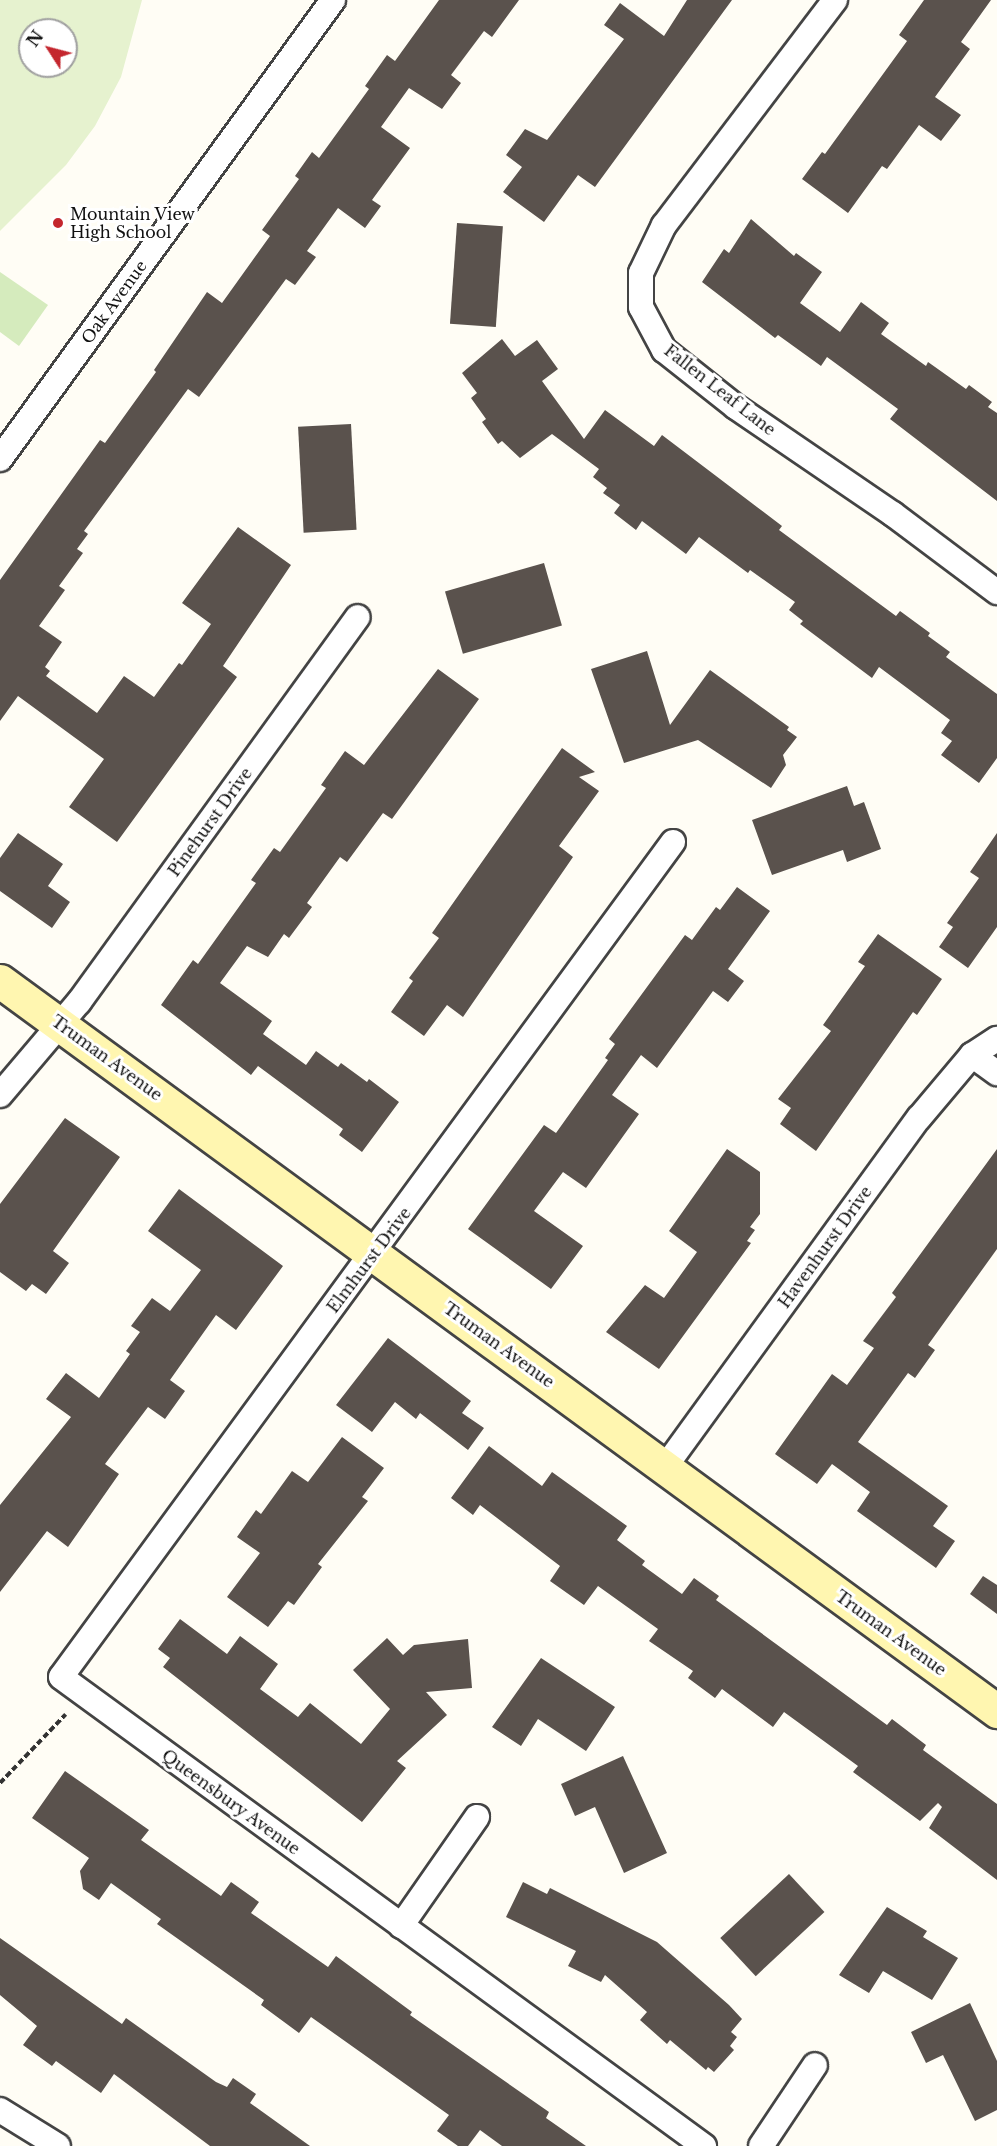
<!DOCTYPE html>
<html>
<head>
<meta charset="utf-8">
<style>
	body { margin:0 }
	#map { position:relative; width:997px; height:2146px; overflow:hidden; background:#fffdf5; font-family:"Libre Baskerville",serif }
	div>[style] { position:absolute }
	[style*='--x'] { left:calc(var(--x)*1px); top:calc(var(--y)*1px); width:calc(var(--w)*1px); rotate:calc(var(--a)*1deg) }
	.green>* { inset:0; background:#d5ebbd }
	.pitch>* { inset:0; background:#e6f2cf }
	.building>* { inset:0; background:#5a524d; transform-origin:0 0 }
	.path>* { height:4px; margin-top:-2px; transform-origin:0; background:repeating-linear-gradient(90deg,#333 0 6px,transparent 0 9px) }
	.roads { filter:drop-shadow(2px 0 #444) drop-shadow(-2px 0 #444) drop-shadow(0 2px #444) drop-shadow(0 -2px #444) }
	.street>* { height:24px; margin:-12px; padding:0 12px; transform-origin:12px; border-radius:12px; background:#fff }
	.secondary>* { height:33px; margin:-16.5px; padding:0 16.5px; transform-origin:16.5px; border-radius:16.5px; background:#fff6b0 }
	.dots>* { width:16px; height:16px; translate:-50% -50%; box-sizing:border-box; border:3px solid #fff; border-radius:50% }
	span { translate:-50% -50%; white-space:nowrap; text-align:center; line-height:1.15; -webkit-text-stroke:6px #fff; paint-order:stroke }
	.poi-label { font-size:16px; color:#111 }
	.left { translate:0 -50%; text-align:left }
	.street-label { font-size:16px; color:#111 }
	.north { position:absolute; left:18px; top:18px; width:60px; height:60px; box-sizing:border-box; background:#fff; border:2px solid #a0a0a0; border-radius:50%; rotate:306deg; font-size:16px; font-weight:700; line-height:24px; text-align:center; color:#111 }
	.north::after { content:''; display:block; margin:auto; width:21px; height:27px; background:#c4262e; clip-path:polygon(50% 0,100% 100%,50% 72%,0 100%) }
</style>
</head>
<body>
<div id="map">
	<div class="green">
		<i style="clip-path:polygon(0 272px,48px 305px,19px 346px,0 332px)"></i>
	</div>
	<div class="pitch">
		<i style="clip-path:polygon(evenodd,0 0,142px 0,121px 77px,95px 126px,66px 165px,0 231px,0 0,30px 30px,66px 30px,66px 66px,30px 66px,30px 30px)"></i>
	</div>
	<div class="building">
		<i style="clip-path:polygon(439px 0,519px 0,492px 37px,484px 31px,451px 75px,461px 83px,442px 109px,409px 88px,381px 127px,410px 148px,372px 200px,381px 206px,365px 228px,338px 208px,307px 251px,316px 257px,295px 285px,286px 279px,199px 397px,188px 389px,84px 531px,88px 534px,77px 549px,83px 553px,59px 586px,65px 590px,39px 626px,62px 642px,45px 667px,50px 671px,46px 676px,97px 713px,124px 676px,154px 697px,179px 663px,182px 665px,211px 624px,182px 603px,238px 527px,291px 565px,223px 666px,237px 677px,117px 842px,69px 807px,104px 759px,18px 696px,0 721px,0 580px,100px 440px,105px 443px,156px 372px,154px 370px,207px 292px,222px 303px,270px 236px,262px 230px,299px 179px,295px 176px,312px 152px,319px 158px,369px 89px,365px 86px,387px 55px,395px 61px)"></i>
		<i style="clip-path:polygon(687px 0,732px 0,595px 187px,578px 175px,544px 222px,503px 192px,522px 167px,506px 155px,525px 129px,547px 140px,624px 39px,604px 25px,620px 3px,664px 36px)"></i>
		<i style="clip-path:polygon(924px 0,991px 0,961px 42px,970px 49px,935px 97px,961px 115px,941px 141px,919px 125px,887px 169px,882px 166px,848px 213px,802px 179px,822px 152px,825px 154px,907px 41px,899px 35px)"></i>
		<i style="clip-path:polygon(751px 219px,794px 256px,796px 253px,822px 272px,800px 303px,840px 332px,861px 302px,889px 323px,881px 334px,926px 366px,928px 362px,966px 389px,969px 385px,992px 402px,988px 407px,997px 413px,997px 501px,890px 419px,898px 409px,827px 357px,821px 366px,778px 335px,775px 338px,702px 282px,724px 249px,729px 253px)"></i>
		<i style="left:457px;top:223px;width:46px;height:101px;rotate:4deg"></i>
		<i style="clip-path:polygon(502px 339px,515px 356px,537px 340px,558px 369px,542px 381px,584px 439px,605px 410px,654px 446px,662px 435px,782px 526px,779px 530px,896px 616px,900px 611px,930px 633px,928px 636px,950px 652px,946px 657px,997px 694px,997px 758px,979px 783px,941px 755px,952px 741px,941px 733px,950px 720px,879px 667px,872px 678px,800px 624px,803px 621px,789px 610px,795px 602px,750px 570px,748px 573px,699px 537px,686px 554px,642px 521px,636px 530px,614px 513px,620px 505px,603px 493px,607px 488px,593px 477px,599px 469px,552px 434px,520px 458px,502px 441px,498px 444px,482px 422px,486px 419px,471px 398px,477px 393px,462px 373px)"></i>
		<i style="left:351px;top:424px;width:106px;height:53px;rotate:87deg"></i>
		<i style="left:544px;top:563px;width:65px;height:103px;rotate:74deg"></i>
		<i style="clip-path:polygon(647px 651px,670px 725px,710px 670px,789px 727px,787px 730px,797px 737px,783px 755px,786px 765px,771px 788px,698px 740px,624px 763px,591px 669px)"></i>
		<i style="clip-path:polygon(438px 669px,479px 699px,392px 819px,383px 813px,347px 862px,340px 857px,307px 903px,312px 907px,289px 938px,284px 934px,268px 957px,247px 946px,220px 983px,272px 1021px,263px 1034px,306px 1065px,316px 1051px,338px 1067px,341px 1063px,367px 1082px,369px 1079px,399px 1102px,362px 1152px,339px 1135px,343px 1129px,258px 1066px,251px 1075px,161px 1005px,193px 960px,198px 964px,256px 883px,251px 880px,274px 848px,280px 852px,326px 788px,321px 785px,345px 751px,364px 765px)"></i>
		<i style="clip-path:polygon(562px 748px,595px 772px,579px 777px,599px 791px,559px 846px,573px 857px,463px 1017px,447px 1005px,424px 1036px,391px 1012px,413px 981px,409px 978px,439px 938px,432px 933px)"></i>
		<i style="clip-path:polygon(847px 786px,854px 806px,864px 802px,881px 849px,847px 862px,843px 850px,772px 875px,752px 820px)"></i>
		<i style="clip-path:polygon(18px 833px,63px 864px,48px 886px,70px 902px,52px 928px,0 891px,0 858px)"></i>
		<i style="clip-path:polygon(997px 833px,997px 927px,968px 968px,939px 947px,953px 927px,947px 923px,979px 878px,970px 872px)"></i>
		<i style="clip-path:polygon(737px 887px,770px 911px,728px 969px,744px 981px,728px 1002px,713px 991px,657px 1068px,641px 1055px,612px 1095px,639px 1114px,586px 1188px,563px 1172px,534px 1211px,583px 1246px,551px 1289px,468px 1229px,544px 1125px,556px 1133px,608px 1060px,605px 1058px,615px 1044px,609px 1039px,685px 935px,692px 940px,716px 907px,720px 910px)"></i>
		<i style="clip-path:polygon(878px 934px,942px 979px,917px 1015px,913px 1012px,816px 1151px,780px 1124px,791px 1108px,778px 1099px,831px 1031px,823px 1025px,865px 966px,858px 962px)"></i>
		<i style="clip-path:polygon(65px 1118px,120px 1157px,53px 1251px,69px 1263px,46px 1294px,32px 1284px,26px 1291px,0 1272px,0 1204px)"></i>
		<i style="clip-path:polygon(727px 1149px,760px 1172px,760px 1214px,750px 1227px,755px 1230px,747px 1241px,751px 1243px,659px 1369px,606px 1332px,645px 1285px,664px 1298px,697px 1252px,669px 1231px)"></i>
		<i style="clip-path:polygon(997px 1149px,997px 1249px,928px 1345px,935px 1350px,915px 1378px,908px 1373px,858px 1442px,948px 1506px,933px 1526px,955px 1541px,936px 1568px,857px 1511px,870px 1492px,832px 1464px,817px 1484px,775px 1454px,832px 1374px,847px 1385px,874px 1348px,863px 1341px,896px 1297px,892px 1293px)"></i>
		<i style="clip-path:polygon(179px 1189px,283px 1266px,236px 1330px,216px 1315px,170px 1380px,185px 1391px,165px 1419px,148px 1407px,105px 1464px,119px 1474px,68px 1547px,47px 1531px,0 1592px,0 1505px,71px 1417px,46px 1399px,66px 1373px,99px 1398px,130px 1354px,126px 1351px,140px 1332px,131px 1326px,152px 1298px,170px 1311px,201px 1270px,148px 1231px)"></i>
		<i style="clip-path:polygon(388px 1338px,471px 1401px,462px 1413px,484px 1428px,468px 1450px,420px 1413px,416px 1419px,395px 1402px,372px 1432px,336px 1405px)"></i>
		<i style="clip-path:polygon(342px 1437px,384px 1468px,362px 1497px,368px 1501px,318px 1564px,322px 1567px,294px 1605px,288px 1601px,268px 1627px,227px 1597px,260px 1553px,237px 1537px,256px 1510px,261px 1514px,292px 1471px,308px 1482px)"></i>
		<i style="clip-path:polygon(489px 1446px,542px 1486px,552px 1472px,627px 1526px,617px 1540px,645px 1561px,642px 1565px,682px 1594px,694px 1578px,719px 1596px,716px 1600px,887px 1725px,892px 1719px,926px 1745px,923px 1750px,997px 1804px,997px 1880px,929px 1828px,942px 1807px,938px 1803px,920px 1821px,853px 1772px,858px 1766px,784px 1712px,773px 1727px,722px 1689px,715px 1698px,688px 1678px,693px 1671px,649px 1641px,658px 1629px,598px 1586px,584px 1605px,550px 1581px,560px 1566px,480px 1505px,473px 1515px,451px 1498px)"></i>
		<i style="clip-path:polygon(983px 1576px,997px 1585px,997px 1614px,970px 1594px)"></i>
		<i style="clip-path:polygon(180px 1619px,227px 1654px,240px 1636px,278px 1664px,260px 1689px,298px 1717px,310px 1703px,361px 1744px,390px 1709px,353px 1670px,387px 1638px,403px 1655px,414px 1645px,468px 1639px,472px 1688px,426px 1692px,447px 1715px,397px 1761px,406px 1768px,362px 1822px,163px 1667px,170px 1658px,158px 1649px)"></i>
		<i style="clip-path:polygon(541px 1658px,615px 1707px,586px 1751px,538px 1719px,521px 1746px,492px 1727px)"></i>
		<i style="clip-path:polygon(623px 1756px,667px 1853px,624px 1873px,595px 1807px,575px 1816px,561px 1784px)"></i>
		<i style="clip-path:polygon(65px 1771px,149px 1830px,141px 1840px,221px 1896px,231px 1882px,259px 1902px,251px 1913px,328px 1967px,336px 1956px,412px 2012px,410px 2015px,549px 2112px,546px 2118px,586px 2146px,502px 2146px,480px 2130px,468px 2146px,458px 2146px,437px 2131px,449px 2115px,311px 2017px,299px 2033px,261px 2005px,264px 2000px,157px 1924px,161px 1919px,111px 1883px,99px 1900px,83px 1889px,80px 1871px,89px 1858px,32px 1818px)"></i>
		<i style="left:789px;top:1874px;width:52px;height:94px;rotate:47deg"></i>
		<i style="clip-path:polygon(523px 1882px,547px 1894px,550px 1888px,657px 1942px,729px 2005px,742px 2019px,731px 2032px,737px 2037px,730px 2046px,734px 2050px,714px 2072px,708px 2067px,706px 2070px,670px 2040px,667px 2044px,640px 2020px,647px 2012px,605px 1975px,601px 1982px,568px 1966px,576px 1951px,506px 1917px)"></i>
		<i style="clip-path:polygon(887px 1907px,927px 1931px,923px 1937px,958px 1958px,932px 2000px,883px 1971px,869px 1993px,839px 1975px)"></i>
		<i style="clip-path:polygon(0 1938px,122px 2024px,126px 2018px,216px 2082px,227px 2087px,233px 2078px,256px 2094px,250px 2103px,310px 2146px,210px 2146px,114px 2074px,101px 2093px,56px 2061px,52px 2066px,23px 2045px,37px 2026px,0 1995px)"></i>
		<i style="clip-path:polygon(970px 2003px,997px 2061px,997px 2110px,975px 2121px,943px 2055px,926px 2063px,911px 2032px)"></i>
	</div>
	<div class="path">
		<i style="--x:0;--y:1783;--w:95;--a:-46.3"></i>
	</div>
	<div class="roads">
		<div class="street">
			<i style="--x:835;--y:0;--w:283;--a:127.2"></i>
			<i style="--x:664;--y:225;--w:53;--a:115.6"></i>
			<i style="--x:641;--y:273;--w:34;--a:90"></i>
			<i style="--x:641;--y:307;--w:49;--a:61.9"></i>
			<i style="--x:664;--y:350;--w:92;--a:38.4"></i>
			<i style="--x:736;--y:407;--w:190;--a:34.3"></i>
			<i style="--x:893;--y:514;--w:130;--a:36.9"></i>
			<i style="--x:0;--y:459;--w:567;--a:-54.04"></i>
			<i style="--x:673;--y:842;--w:1035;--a:126.24"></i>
			<i style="--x:61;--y:1677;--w:796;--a:36.11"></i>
			<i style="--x:972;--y:1055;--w:31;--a:36"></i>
			<i style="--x:0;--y:1095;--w:122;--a:-49.7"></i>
			<i style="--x:79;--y:1002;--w:475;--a:-54.1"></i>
			<i style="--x:665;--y:1467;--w:432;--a:-54"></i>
			<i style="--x:919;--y:1118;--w:82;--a:-49.9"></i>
			<i style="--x:972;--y:1055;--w:30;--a:-33"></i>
			<i style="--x:401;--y:1926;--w:133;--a:-55.1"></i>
			<i style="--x:0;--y:2110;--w:68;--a:31.8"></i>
			<i style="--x:761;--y:2146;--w:97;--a:-56.3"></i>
		</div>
		<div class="secondary">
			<i style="--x:0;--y:981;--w:1236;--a:36.21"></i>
		</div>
	</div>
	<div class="dots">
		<i style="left:58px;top:223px;background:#c4262e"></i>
	</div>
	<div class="poi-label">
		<span class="left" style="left:70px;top:223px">Mountain View<br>High School</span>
	</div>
	<div class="street-label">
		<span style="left:114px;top:302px;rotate:-54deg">Oak Avenue</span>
		<span style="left:720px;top:390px;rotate:38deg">Fallen Leaf Lane</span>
		<span style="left:210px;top:822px;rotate:-54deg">Pinehurst Drive</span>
		<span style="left:107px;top:1058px;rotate:36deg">Truman Avenue</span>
		<span style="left:825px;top:1247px;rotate:-54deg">Havenhurst Drive</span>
		<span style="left:369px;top:1260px;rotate:-53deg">Elmhurst Drive</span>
		<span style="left:499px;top:1345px;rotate:36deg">Truman Avenue</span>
		<span style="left:891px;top:1633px;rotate:36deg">Truman Avenue</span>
		<span style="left:231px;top:1802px;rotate:36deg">Queensbury Avenue</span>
	</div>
	<div class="north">N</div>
</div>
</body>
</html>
